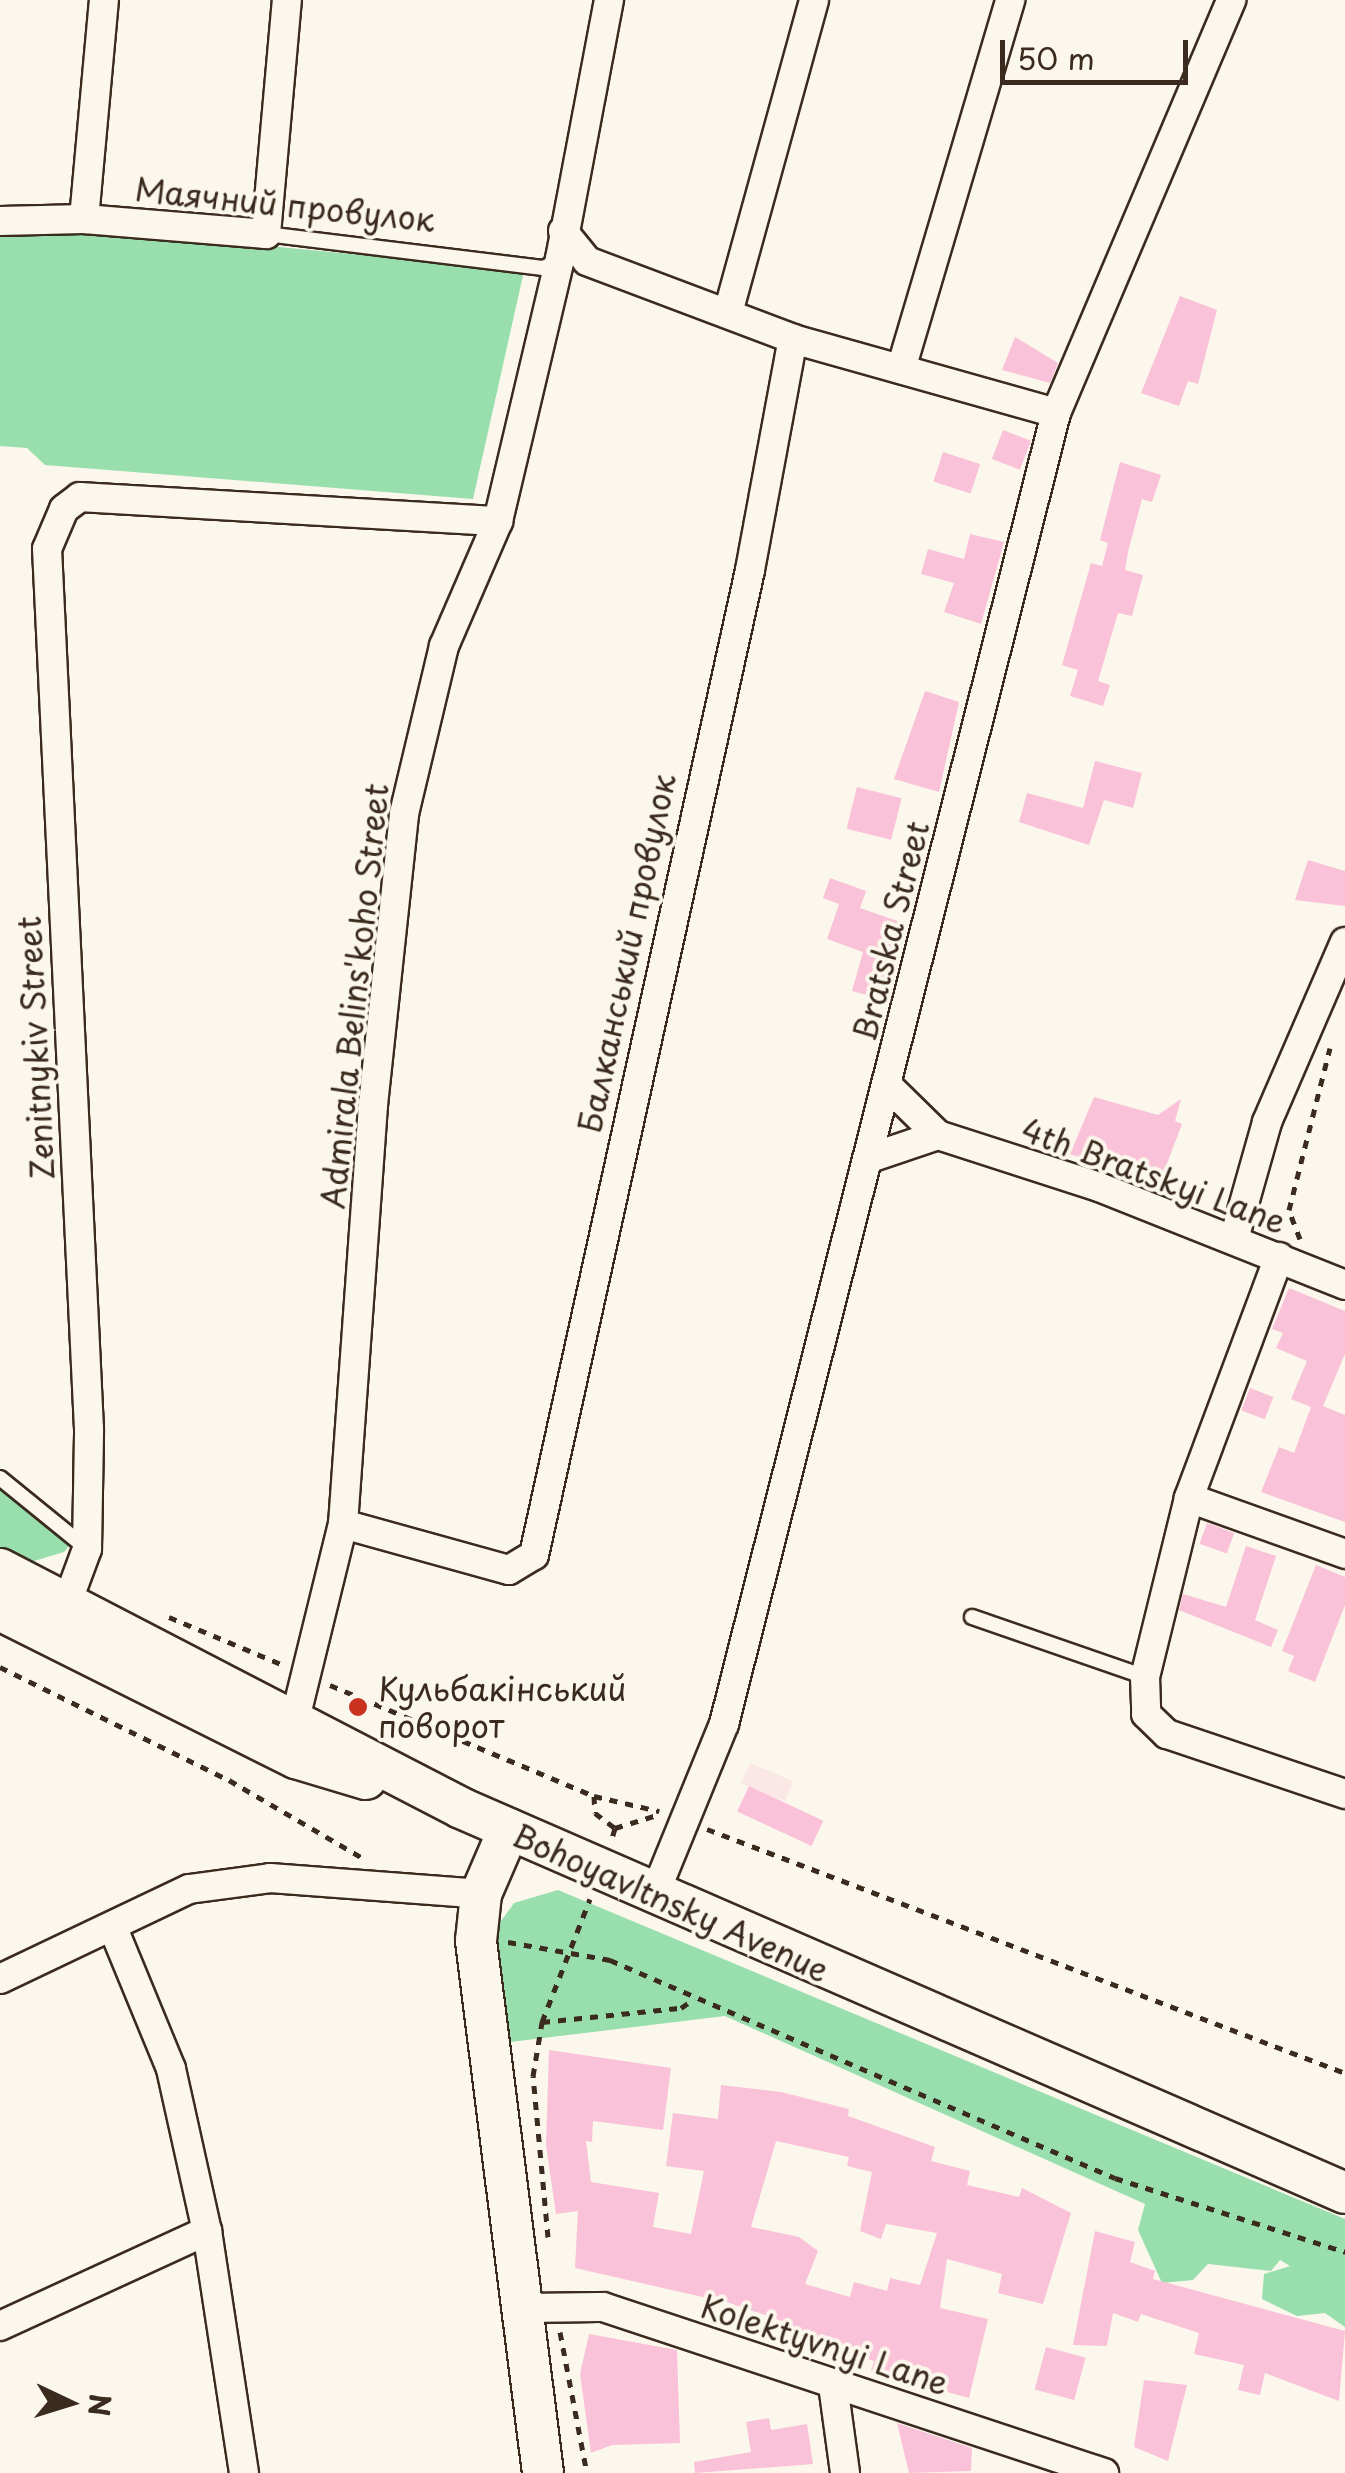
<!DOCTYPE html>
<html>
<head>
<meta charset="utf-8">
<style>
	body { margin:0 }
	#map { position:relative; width:1345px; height:2473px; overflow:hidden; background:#fbf7ec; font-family:"Playpen Sans",sans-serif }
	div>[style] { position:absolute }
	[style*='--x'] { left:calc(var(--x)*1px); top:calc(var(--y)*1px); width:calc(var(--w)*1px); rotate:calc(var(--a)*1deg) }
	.built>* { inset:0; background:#fbe7e6; transform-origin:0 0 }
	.green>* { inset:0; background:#98dfad }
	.building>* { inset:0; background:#fac2d8; transform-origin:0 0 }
	.path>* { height:5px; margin-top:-2.5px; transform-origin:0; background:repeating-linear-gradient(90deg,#3b2a1e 0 8px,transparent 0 16px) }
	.roads { filter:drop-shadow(2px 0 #3b2a1e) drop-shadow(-2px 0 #3b2a1e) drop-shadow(0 2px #3b2a1e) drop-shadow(0 -2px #3b2a1e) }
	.lane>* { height:14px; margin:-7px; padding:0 7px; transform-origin:7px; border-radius:7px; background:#fbf7ec }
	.street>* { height:28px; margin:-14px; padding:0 14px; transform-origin:14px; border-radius:14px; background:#fbf7ec }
	.secondary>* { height:40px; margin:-20px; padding:0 20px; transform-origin:20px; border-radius:20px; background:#fbf7ec }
	.dots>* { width:28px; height:28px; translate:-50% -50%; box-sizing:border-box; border:5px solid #fbf7ec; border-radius:50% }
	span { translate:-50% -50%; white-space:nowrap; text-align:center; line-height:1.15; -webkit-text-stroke:8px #fbf7ec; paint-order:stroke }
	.street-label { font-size:32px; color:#3b2a1e }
	.poi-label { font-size:32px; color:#3b2a1e }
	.left { translate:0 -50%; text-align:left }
	.north { position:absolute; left:20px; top:2353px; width:100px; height:100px; -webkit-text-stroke:8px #fbf7ec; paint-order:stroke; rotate:94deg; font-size:28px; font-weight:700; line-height:40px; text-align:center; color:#3b2a1e }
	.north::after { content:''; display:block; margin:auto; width:35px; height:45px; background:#3b2a1e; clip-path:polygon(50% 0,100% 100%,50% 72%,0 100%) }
	.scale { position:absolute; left:1000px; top:40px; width:188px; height:45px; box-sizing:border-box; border:5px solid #3b2a1e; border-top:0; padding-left:12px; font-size:30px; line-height:35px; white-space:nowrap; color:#3b2a1e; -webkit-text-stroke:8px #fbf7ec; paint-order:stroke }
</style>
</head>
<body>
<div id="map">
	<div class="built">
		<i style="left:750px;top:1763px;width:47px;height:22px;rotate:23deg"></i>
	</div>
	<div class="green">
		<i style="clip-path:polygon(86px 228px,524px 271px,473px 499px,45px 465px,27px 448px,0 446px,0 233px)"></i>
		<i style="clip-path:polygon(0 1488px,69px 1546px,64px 1552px,24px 1564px,0 1552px)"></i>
		<i style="clip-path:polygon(558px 1890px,1345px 2219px,1345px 2327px,1325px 2313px,1297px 2316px,1262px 2299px,1264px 2274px,1290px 2266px,1280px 2260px,1271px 2271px,1208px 2264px,1193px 2280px,1162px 2283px,1138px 2230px,1145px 2204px,725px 2016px,502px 2043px,494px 1931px,514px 1903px)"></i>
	</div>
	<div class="building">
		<i style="clip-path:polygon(1180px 296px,1217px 310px,1198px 384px,1188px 381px,1179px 406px,1141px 393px)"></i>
		<i style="clip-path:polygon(1015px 337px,1058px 363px,1050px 383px,1002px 370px)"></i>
		<i style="left:1003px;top:430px;width:30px;height:31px;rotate:21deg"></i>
		<i style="left:943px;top:452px;width:39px;height:31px;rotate:18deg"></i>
		<i style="clip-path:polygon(1120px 462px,1161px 475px,1152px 502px,1142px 499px,1128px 552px,1125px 570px,1143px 575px,1132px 616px,1118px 613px,1098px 681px,1110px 685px,1103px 706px,1070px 696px,1078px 670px,1062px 665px,1091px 563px,1102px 566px,1108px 543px,1100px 540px)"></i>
		<i style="clip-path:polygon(970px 534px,1004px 542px,981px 624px,944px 612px,954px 583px,921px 574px,928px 549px,964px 559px)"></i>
		<i style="clip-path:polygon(925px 691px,959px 702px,939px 792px,894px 779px)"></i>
		<i style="clip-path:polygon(1095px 761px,1142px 773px,1133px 808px,1104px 800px,1089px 845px,1019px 822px,1027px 793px,1083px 808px)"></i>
		<i style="left:857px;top:787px;width:46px;height:43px;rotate:14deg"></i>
		<i style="clip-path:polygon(1308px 860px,1345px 871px,1345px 906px,1295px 900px)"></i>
		<i style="clip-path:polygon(830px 878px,866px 891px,860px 908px,903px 923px,878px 998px,852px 991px,863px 952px,827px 939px,839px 904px,823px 898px)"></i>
		<i style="clip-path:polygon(1094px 1097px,1158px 1115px,1181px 1099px,1175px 1121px,1182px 1124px,1163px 1174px,1103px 1152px,1099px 1164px,1070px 1154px)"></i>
		<i style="clip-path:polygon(1289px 1288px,1345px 1311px,1345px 1354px,1323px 1406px,1345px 1415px,1345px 1522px,1261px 1492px,1279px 1447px,1294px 1453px,1311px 1407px,1291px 1399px,1307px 1361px,1276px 1348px,1283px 1333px,1272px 1329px)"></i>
		<i style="left:1250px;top:1388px;width:25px;height:24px;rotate:21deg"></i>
		<i style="left:1207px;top:1523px;width:29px;height:22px;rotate:20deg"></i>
		<i style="clip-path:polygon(1246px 1546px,1276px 1556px,1255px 1620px,1278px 1630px,1271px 1647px,1179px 1610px,1183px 1594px,1226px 1607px)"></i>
		<i style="clip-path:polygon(1316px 1565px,1345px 1577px,1345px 1605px,1315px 1682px,1288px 1671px,1294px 1656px,1282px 1651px)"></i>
		<i style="left:749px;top:1786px;width:82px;height:28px;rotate:25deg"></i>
		<i style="clip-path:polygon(evenodd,549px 2050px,671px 2068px,663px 2130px,593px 2121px,592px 2142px,586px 2141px,591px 2182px,659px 2193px,653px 2227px,691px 2234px,704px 2171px,666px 2166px,673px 2113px,718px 2119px,721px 2085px,781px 2092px,849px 2109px,848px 2116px,935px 2147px,931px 2161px,970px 2171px,967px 2185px,1019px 2197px,1022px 2188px,1071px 2213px,1043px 2304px,998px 2293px,1002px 2274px,947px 2259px,940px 2308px,988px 2319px,969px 2398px,871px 2371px,874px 2361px,788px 2334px,791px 2324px,729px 2303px,575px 2268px,578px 2211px,556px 2214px,546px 2145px,549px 2050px,776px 2141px,849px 2157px,847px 2166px,872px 2172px,860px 2231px,881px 2239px,886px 2224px,937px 2233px,920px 2285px,890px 2278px,887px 2291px,854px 2282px,850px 2297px,805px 2284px,818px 2251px,799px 2237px,751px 2227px,776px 2141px)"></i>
		<i style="clip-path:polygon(1095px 2231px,1135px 2242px,1130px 2262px,1155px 2271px,1153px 2279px,1345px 2331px,1339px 2401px,1265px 2373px,1260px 2395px,1238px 2390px,1244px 2365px,1194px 2354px,1199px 2333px,1141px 2314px,1138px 2322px,1113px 2313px,1107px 2346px,1073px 2345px)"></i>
		<i style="clip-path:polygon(589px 2334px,677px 2350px,680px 2443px,612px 2445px,591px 2453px,580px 2374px)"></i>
		<i style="left:1046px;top:2347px;width:41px;height:44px;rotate:15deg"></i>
		<i style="clip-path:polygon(1144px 2380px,1187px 2385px,1168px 2461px,1134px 2447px)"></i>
		<i style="clip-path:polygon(769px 2418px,771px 2430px,807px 2424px,813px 2464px,695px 2473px,694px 2462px,751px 2452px,746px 2422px)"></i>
		<i style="clip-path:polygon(897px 2423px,972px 2448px,971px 2471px,909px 2473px)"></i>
	</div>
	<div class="path">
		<i style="--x:1300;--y:1239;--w:31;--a:-111"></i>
		<i style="--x:1289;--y:1210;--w:167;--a:-75.8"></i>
		<i style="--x:169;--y:1617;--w:124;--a:22.8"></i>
		<i style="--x:0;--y:1667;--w:255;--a:26.3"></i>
		<i style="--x:229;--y:1780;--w:156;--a:30.3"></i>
		<i style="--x:330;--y:1685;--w:286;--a:22.8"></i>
		<i style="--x:594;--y:1796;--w:67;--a:13"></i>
		<i style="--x:594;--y:1796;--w:17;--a:87"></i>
		<i style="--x:595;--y:1813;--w:25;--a:37"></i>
		<i style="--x:615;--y:1828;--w:15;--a:106"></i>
		<i style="--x:615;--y:1828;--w:47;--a:-17.3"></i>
		<i style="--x:707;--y:1829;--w:683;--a:20.93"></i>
		<i style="--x:508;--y:1942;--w:104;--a:10"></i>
		<i style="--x:610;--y:1960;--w:550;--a:23.35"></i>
		<i style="--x:1115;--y:2178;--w:242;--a:17.8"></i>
		<i style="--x:542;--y:2022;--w:132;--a:-68.7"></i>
		<i style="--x:548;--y:2237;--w:162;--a:-95.3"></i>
		<i style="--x:533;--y:2076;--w:55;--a:-80.5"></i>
		<i style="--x:542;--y:2022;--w:140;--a:-5.8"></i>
		<i style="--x:681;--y:2008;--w:16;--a:-35"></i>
		<i style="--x:560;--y:2332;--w:144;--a:79.2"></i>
	</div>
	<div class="roads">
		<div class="lane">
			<i style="--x:266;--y:234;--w:279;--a:7"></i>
			<i style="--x:543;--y:268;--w:19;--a:-25"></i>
			<i style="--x:0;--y:1478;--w:109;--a:39.1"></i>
			<i style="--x:972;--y:1617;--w:183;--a:19.1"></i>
		</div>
		<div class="street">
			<i style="--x:84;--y:219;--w:220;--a:-84.8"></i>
			<i style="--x:0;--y:221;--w:84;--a:-1.4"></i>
			<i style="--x:84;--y:219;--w:183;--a:4.7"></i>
			<i style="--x:266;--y:234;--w:235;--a:-84.9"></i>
			<i style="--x:563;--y:231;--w:38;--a:51"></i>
			<i style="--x:587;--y:261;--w:220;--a:20.7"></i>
			<i style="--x:793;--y:339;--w:273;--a:15.7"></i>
			<i style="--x:729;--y:309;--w:320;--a:-74.6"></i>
			<i style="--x:901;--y:369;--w:385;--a:-73.5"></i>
			<i style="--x:888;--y:1086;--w:70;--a:44.4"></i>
			<i style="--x:938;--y:1135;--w:169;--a:17.9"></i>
			<i style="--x:1099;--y:1187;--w:265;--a:21.7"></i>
			<i style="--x:867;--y:1159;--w:75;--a:-18.7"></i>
			<i style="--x:1234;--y:1239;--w:122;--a:-74.2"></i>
			<i style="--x:1267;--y:1122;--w:196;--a:-66.6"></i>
			<i style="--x:1279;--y:1257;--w:257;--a:110.5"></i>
			<i style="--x:1189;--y:1498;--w:184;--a:103.8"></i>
			<i style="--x:1145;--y:1677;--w:37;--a:88"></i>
			<i style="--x:1146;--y:1714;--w:29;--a:44"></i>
			<i style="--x:1167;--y:1734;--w:188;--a:18.6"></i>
			<i style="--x:1189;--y:1498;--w:166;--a:19.7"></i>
			<i style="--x:343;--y:1524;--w:172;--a:15.5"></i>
			<i style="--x:509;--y:1570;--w:29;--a:-31"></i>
			<i style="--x:534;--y:1555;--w:1008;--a:-77.63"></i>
			<i style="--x:750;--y:570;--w:235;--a:-79.5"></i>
			<i style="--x:67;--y:1603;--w:58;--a:-69.7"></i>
			<i style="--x:87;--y:1549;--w:120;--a:-89"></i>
			<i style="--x:89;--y:1429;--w:881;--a:-92.73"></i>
			<i style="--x:47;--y:549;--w:43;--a:-67"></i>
			<i style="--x:64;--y:509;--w:20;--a:-37"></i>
			<i style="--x:80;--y:497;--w:419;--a:3.3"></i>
			<i style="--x:295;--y:1719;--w:201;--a:-76.2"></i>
			<i style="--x:343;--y:1524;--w:420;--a:-85.9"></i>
			<i style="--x:373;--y:1105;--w:293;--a:-83.9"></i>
			<i style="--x:404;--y:814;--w:173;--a:-76.6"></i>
			<i style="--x:444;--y:646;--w:136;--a:-66.6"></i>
			<i style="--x:498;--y:521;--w:269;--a:-76.7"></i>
			<i style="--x:560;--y:259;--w:264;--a:-79.3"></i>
			<i style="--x:655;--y:1893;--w:183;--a:-67.8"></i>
			<i style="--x:724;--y:1724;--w:1352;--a:-75.79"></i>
			<i style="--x:1056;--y:413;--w:449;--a:-67"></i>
			<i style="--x:113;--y:1928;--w:152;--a:67.6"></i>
			<i style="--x:171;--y:2069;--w:166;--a:77.5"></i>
			<i style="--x:207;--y:2231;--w:245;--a:81.3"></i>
			<i style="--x:0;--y:1979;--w:209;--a:-25.5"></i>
			<i style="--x:189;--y:1889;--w:82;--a:-7.7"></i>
			<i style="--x:270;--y:1878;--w:212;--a:4.3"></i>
			<i style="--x:522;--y:2308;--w:81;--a:-0.7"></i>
			<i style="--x:603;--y:2307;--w:528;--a:18.33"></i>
			<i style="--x:0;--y:2326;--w:228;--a:-24.7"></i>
			<i style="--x:833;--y:2385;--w:89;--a:82.2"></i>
		</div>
		<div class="secondary">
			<i style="--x:0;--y:1569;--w:519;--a:27.4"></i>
			<i style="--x:461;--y:1808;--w:964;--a:23.53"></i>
			<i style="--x:0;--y:1610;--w:331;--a:26.6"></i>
			<i style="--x:296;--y:1758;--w:73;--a:16.7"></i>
			<i style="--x:509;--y:1829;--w:71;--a:113.3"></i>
			<i style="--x:481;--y:1894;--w:47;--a:96.1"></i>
			<i style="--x:476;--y:1941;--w:536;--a:82.82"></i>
		</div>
	</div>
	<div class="dots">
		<i style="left:358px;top:1707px;background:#c8321e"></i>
	</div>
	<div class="street-label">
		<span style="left:285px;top:204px;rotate:6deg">Маячний провулок</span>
		<span style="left:890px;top:931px;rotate:-76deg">Bratska Street</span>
		<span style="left:626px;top:953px;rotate:-78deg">Балканський провулок</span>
		<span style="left:354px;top:996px;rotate:-84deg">Admirala Belins'koho Street</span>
		<span style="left:35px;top:1048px;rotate:-93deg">Zenitnykiv Street</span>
		<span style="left:1154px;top:1175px;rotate:20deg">4th Bratskyi Lane</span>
		<span style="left:671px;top:1902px;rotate:24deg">Bohoyavltnsky Avenue</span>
		<span style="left:825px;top:2344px;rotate:18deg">Kolektyvnyi Lane</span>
	</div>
	<div class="poi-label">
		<span class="left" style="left:378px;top:1707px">Кульбакінський<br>поворот</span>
	</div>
	<div class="north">N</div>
	<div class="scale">50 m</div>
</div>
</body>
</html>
